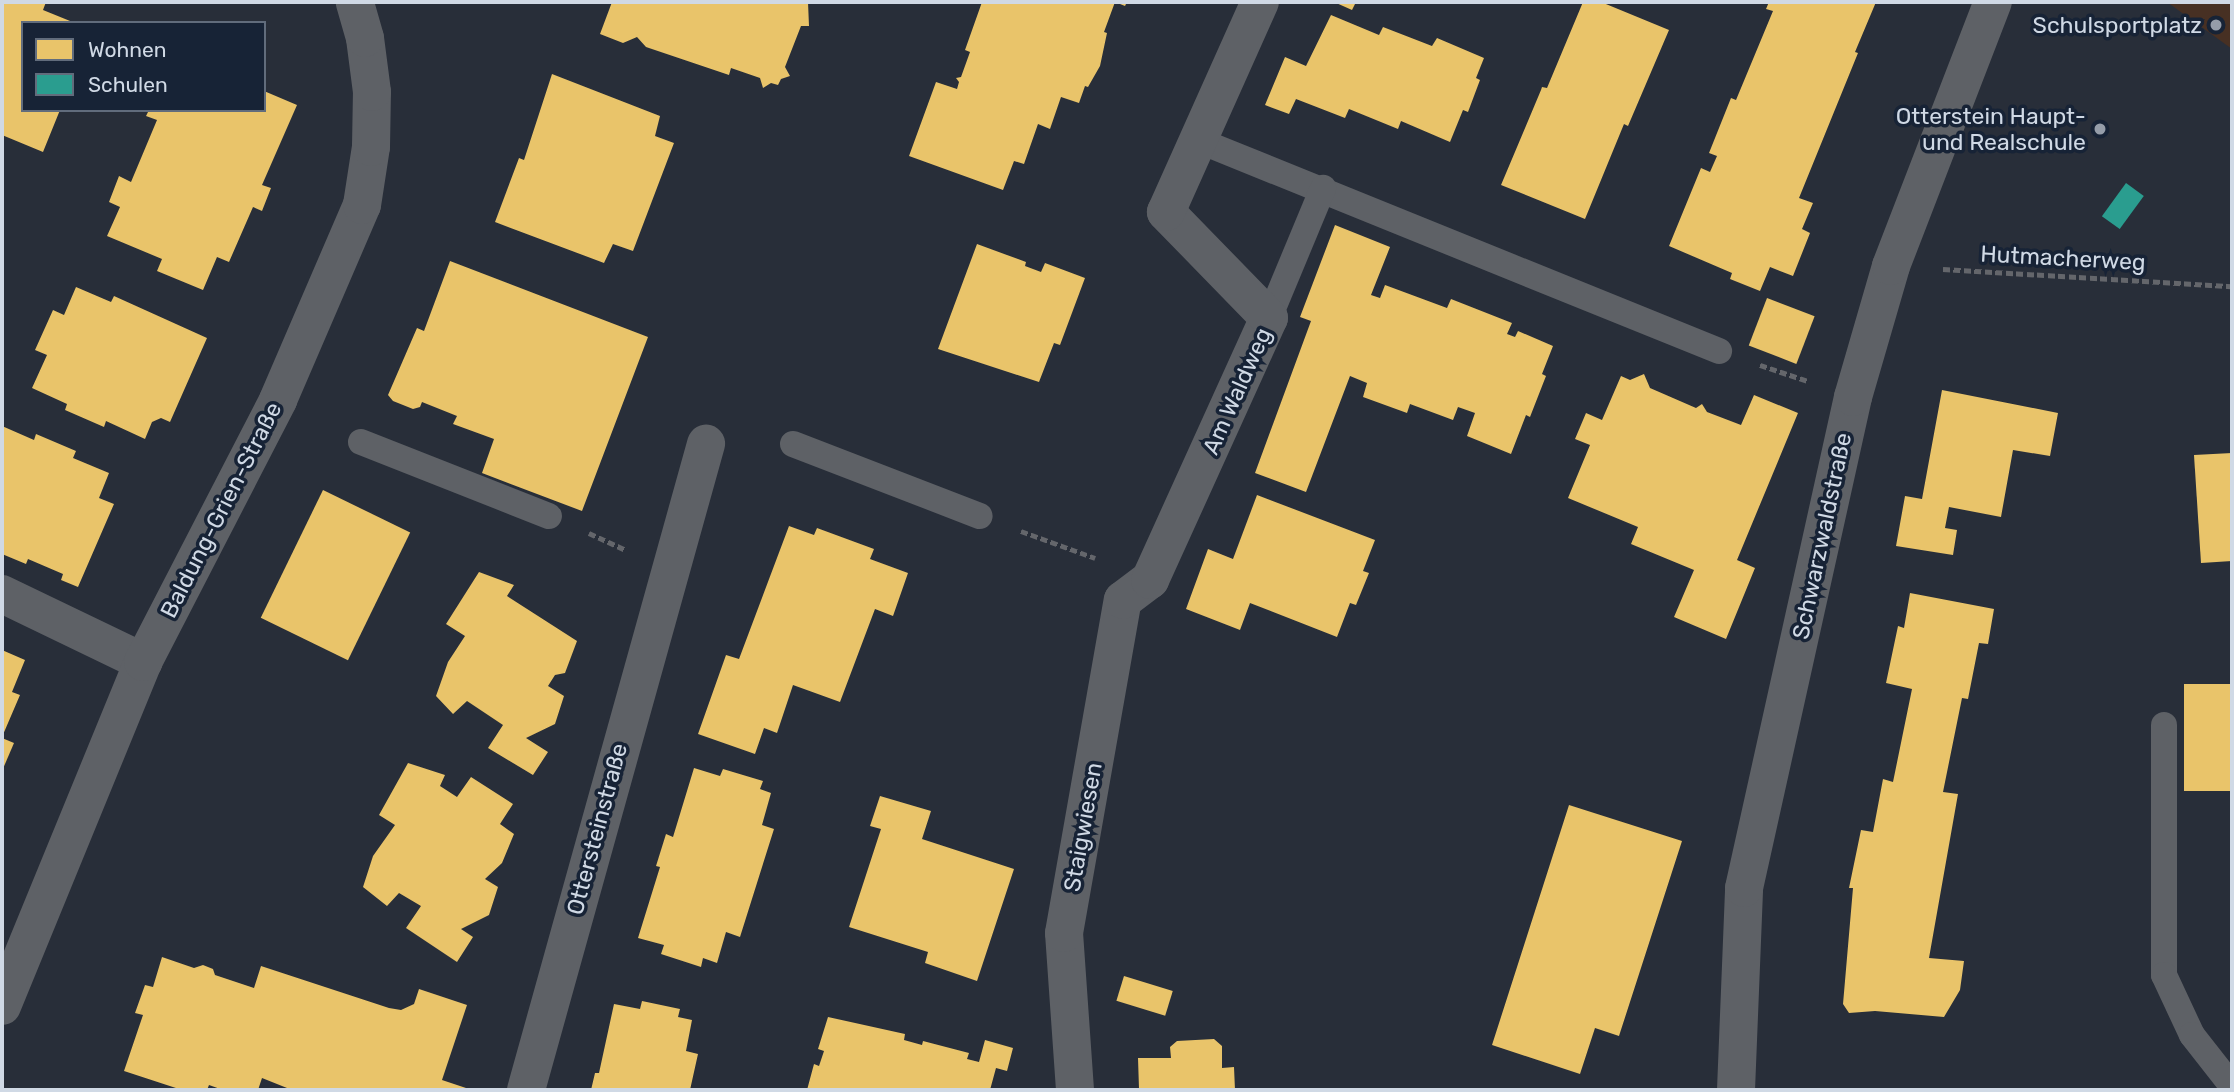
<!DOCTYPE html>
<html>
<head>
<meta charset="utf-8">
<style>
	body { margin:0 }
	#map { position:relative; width:2234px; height:1092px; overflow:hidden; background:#282e39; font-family:Rubik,sans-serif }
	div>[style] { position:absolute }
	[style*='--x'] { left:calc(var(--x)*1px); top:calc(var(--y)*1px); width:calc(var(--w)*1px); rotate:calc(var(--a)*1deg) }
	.green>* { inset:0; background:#473023 }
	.homes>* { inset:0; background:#e9c46a; transform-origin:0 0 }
	.schools>* { inset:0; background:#2a9d8f; transform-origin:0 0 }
	.path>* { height:4.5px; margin-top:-2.25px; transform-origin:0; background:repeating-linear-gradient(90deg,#64666b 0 7px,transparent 0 10.5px) }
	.lane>* { height:26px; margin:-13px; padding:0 13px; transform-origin:13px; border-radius:13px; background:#5e6166 }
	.street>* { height:38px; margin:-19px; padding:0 19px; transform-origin:19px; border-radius:19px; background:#5e6166 }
	.dots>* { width:19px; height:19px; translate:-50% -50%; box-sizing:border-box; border:4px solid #172336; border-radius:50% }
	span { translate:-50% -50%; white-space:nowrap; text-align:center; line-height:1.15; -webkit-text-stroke:7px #172336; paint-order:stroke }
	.poi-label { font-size:23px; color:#d0d9e5 }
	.right { translate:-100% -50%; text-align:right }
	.street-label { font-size:23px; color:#d0d9e5 }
	.frame { position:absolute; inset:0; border:4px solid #d0d9e5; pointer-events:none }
	.legend { position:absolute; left:21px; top:21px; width:245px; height:91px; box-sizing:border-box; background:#172336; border:2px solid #616c7c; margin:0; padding:9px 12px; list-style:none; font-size:21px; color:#d0d9e5 }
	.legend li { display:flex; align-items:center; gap:14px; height:35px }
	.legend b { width:35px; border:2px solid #616c7c }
</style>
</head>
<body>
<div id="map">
	<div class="green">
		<i style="clip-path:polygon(2167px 2px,2232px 2px,2232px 49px)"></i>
	</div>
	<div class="homes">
		<i style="clip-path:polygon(2px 2px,46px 2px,43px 10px,75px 23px,23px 23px,23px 110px,60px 110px,43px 152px,2px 135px)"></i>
		<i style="clip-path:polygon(612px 2px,808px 2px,809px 26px,801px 26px,785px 67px,790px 76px,781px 79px,778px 85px,771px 83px,763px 88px,760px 78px,731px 68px,729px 75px,646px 47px,637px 37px,623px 43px,600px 34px)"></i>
		<i style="clip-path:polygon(982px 2px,1127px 2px,1125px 6px,1115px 2px,1104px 32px,1107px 33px,1100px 66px,1088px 87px,1085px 86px,1079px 103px,1061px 97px,1050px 129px,1038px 124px,1024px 164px,1014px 161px,1003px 190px,909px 156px,936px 82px,957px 89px,959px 82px,956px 78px,961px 77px,970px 52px,965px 50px)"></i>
		<i style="clip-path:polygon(1334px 2px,1356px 2px,1352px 10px)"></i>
		<i style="clip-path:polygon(1583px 2px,1601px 2px,1669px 30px,1628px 126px,1624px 124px,1585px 219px,1501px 185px,1541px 90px,1542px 87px,1547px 88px)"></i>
		<i style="clip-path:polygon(1769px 2px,1876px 2px,1855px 52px,1858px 53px,1799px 198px,1813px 203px,1802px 229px,1810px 233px,1793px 276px,1770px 267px,1760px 291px,1730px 279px,1732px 273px,1669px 246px,1701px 168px,1710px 172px,1717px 156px,1709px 153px,1731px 98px,1736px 100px,1773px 11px,1766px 9px)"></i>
		<i style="clip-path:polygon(1331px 15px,1379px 35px,1383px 27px,1432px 46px,1437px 38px,1484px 58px,1476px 78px,1480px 80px,1468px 112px,1463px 110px,1450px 142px,1401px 121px,1398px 129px,1349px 109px,1345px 118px,1296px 99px,1289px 114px,1265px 105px,1285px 57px,1306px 66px)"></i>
		<i style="clip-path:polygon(552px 74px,660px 116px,655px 136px,674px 143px,633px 251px,613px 244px,604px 263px,495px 222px,519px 158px,524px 160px)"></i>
		<i style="clip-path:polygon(264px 91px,297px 105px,262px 185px,271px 188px,262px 211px,253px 207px,229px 262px,217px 257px,203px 290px,157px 271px,162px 259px,107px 236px,120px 207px,109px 202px,119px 176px,131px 182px,157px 120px,146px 116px,149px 110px,264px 110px)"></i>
		<i style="clip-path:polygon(1335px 225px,1390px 247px,1371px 295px,1380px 298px,1385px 285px,1447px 308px,1451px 299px,1512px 323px,1507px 334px,1515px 337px,1518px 331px,1553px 346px,1542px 374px,1546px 376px,1530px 417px,1526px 415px,1511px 454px,1467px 436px,1475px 413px,1458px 407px,1453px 420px,1410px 404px,1407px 413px,1363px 397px,1367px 383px,1350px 376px,1306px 492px,1255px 473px,1311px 321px,1300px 317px)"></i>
		<i style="clip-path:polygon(977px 244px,1026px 262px,1025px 266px,1041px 272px,1045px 263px,1085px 278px,1060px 345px,1054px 343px,1039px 382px,938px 349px)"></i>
		<i style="clip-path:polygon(450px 261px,648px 337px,582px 511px,482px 473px,494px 439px,453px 424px,457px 416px,422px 402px,420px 407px,413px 409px,393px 401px,388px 395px,417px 328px,424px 331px)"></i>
		<i style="clip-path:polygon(76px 287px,111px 302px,114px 296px,207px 338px,170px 422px,161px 418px,152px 422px,145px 439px,106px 421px,104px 427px,65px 410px,67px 404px,32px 388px,47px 355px,35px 350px,53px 310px,64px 315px)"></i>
		<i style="left:1767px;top:298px;width:51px;height:51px;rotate:21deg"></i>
		<i style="clip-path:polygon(1644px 374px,1650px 388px,1696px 408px,1702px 404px,1707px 412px,1741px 425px,1754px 395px,1798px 413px,1737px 560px,1755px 568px,1726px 639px,1674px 617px,1694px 570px,1631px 544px,1638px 527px,1568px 498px,1590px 445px,1575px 439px,1586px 413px,1602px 420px,1621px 376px,1630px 380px)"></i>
		<i style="clip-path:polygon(1942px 390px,2058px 413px,2050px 456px,2013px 450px,2001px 517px,1949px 507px,1945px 528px,1957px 530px,1953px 555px,1896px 546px,1905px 496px,1922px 499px)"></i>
		<i style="clip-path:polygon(2px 426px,34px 440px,36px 434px,76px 451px,73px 458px,109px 473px,99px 498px,114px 504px,78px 587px,61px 580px,63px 574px,28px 559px,26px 564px,2px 554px)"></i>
		<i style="clip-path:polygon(2232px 453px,2232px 561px,2201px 563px,2194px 455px)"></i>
		<i style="left:323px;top:490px;width:97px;height:142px;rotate:26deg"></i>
		<i style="clip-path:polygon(1257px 495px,1375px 540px,1363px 571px,1369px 573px,1356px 605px,1350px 603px,1337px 637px,1250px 603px,1240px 630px,1186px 609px,1208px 549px,1233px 559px)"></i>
		<i style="clip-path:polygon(789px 526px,814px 535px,817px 528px,874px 549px,870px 559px,908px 573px,893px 616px,875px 609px,840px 702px,793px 685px,777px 733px,764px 728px,755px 754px,698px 734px,726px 655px,739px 659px)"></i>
		<i style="clip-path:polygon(479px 572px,514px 585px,507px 596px,577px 641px,565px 673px,555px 675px,548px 686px,564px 696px,555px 724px,526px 738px,548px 752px,533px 775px,488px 748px,503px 725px,467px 701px,453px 714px,436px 696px,448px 662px,465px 636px,446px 624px)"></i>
		<i style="clip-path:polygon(1910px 593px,1994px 609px,1988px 644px,1979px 643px,1968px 699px,1962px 698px,1943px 792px,1958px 794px,1929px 958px,1964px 961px,1960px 990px,1944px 1017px,1875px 1011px,1849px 1013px,1843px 1004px,1853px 888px,1849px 888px,1861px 830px,1873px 832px,1883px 779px,1893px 782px,1912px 689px,1886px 683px,1898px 626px,1904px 628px)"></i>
		<i style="clip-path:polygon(2px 650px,25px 660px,12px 692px,20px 695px,2px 737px)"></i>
		<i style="left:2232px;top:684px;width:107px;height:48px;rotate:90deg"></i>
		<i style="clip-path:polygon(2px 738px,14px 743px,2px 771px)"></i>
		<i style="clip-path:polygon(408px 763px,445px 775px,440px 786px,457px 797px,471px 777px,513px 804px,500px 824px,514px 834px,502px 863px,485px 879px,498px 887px,489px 915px,461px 929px,473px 937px,457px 962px,406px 928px,421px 906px,399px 893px,387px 906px,363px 887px,373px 856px,395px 825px,379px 815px)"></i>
		<i style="clip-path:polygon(694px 768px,720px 776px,723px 769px,763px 781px,760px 789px,771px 793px,762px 825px,774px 829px,740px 937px,726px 932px,717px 963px,703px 958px,701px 967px,661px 954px,664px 945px,638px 938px,660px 867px,656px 866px,666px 834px,673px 837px)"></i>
		<i style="clip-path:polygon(880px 796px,931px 811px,922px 839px,1014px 869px,977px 981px,925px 963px,928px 952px,849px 927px,881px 829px,870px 826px)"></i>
		<i style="clip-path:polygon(1569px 805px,1682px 841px,1619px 1036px,1595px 1028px,1580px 1074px,1492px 1045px)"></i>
		<i style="clip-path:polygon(162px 957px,194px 968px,203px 965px,213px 969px,215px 975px,254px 988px,261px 966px,389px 1008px,401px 1010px,414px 1004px,419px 989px,467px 1005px,442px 1080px,466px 1088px,465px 1090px,292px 1090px,262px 1078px,258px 1090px,223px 1090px,209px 1085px,207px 1090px,182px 1090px,124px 1071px,143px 1015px,135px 1013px,145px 985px,153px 987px)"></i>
		<i style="left:1124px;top:976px;width:51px;height:26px;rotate:17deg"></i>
		<i style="clip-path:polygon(642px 1001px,680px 1009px,678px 1017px,692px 1020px,686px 1051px,698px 1054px,690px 1090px,591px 1090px,595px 1073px,599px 1073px,614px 1004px,640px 1009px)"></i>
		<i style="clip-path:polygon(828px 1017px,905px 1034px,904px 1040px,922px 1045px,923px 1041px,969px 1053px,967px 1059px,979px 1062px,985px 1040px,1013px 1048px,1007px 1071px,996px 1068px,990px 1090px,807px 1090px,814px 1064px,819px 1066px,824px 1051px,818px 1049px)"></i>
		<i style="clip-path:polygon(1214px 1039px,1222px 1046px,1222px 1068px,1234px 1067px,1235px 1090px,1139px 1089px,1138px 1058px,1171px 1058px,1170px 1047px,1177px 1041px)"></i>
	</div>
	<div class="schools">
		<i style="left:2126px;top:183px;width:22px;height:41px;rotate:36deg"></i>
	</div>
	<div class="path">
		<i style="--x:1943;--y:269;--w:289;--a:3.4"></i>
		<i style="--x:1760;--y:365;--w:51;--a:18.4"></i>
		<i style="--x:1021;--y:531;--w:79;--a:20"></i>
		<i style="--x:589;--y:533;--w:41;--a:24.7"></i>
	</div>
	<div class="lane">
		<i style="--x:1200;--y:141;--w:560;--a:22.03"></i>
		<i style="--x:1269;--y:318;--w:141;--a:-67.4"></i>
		<i style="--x:361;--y:442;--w:202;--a:21.5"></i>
		<i style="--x:793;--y:444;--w:200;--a:21.1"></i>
		<i style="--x:2164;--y:725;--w:250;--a:90"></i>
		<i style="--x:2164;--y:975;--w:66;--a:65"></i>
		<i style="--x:2192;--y:1035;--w:65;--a:51.9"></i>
	</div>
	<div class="street">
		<i style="--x:2;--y:594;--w:157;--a:25.7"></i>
		<i style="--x:2;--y:1006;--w:372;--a:-67.7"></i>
		<i style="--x:143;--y:662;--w:295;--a:-62.7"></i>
		<i style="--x:278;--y:400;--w:212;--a:-66.7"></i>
		<i style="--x:362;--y:205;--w:59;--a:-81.2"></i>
		<i style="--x:371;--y:147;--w:55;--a:-89"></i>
		<i style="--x:372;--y:92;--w:54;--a:-97.4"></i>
		<i style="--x:365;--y:38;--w:37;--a:-106"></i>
		<i style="--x:526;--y:1090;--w:671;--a:-74.43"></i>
		<i style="--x:1075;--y:1090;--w:157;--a:-94"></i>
		<i style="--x:1064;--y:933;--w:338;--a:-80"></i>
		<i style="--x:1123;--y:600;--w:34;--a:-37"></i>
		<i style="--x:1150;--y:580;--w:288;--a:-65.6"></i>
		<i style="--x:1269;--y:318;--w:148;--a:-134.2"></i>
		<i style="--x:1166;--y:212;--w:230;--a:-65.9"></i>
		<i style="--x:1736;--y:1090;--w:202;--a:-87.7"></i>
		<i style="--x:1744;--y:888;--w:503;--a:-77.48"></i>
		<i style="--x:1853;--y:397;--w:136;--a:-73.8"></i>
		<i style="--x:1891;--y:266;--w:283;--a:-68.9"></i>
	</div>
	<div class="dots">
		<i style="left:2216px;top:25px;background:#959da9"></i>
		<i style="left:2100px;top:129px;background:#959da9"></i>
	</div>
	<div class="poi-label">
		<span class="right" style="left:2202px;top:25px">Schulsportplatz</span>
		<span class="right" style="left:2086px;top:129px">Otterstein Haupt-<br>und Realschule</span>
	</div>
	<div class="street-label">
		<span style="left:2063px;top:258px;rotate:3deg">Hutmacherweg</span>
		<span style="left:1237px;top:391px;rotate:-66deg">Am Waldweg</span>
		<span style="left:221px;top:510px;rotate:-63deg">Baldung-Grien-Straße</span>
		<span style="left:1822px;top:536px;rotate:-78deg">Schwarzwaldstraße</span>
		<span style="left:1083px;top:827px;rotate:-80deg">Staigwiesen</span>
		<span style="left:597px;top:829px;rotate:-75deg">Ottersteinstraße</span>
	</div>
	<div class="frame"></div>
	<ul class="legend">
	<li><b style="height:19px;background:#e9c46a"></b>Wohnen</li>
	<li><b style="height:19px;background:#2a9d8f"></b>Schulen</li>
	</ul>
</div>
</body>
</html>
